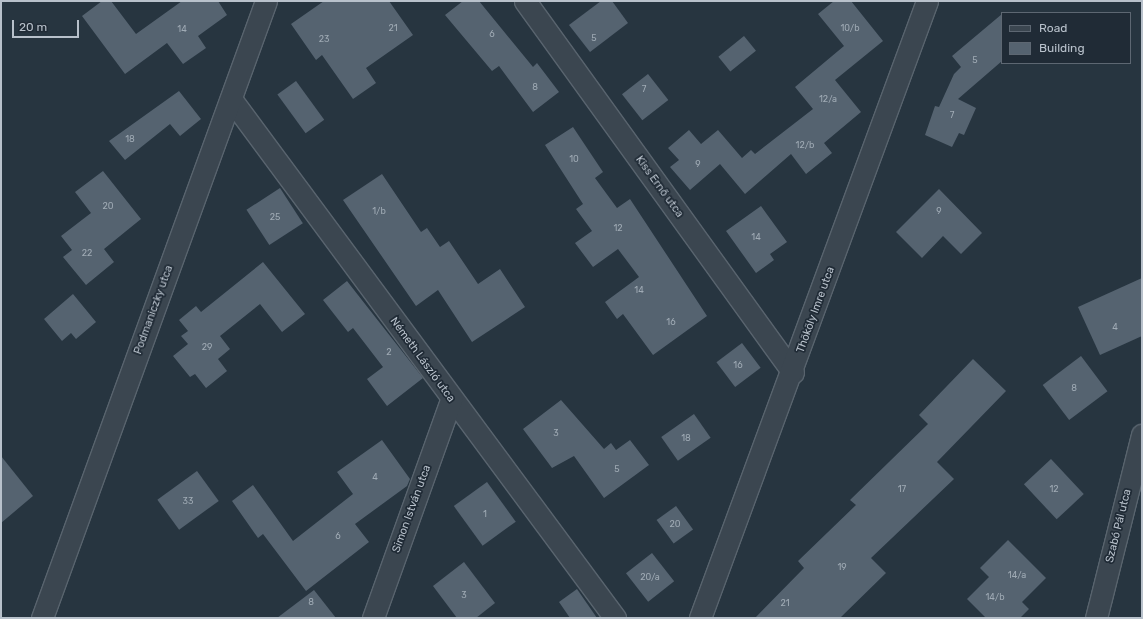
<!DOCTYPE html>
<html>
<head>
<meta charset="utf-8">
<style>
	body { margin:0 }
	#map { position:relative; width:1143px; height:619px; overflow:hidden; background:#273540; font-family:Rubik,sans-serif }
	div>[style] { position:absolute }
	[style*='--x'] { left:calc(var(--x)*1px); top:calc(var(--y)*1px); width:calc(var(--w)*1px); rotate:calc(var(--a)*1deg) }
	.building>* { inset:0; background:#556370; transform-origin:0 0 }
	.roads { filter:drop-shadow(1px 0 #59646e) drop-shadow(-1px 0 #59646e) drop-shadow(0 1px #59646e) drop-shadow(0 -1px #59646e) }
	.minor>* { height:21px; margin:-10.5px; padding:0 10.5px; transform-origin:10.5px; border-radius:10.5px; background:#3b4650 }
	span { translate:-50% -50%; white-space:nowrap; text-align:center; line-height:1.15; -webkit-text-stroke:3.5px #202b36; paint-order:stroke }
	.number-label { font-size:9px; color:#9faab4 }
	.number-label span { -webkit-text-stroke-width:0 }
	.street-label { font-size:11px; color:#b8c1cb }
	.frame { position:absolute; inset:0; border:2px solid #b8c1cb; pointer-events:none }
	.legend { position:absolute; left:1001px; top:12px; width:130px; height:52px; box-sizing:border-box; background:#202b36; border:1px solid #5d6772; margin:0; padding:5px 7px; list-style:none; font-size:12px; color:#b8c1cb }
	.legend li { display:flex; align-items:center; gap:8px; height:20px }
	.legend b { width:20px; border:1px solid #5d6772 }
	.scale { position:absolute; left:12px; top:20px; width:67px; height:18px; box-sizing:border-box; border:2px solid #b8c1cb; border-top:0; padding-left:5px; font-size:12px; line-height:14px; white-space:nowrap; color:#b8c1cb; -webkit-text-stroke:3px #202b36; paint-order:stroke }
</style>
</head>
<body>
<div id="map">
	<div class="building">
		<i style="clip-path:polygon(102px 1px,111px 1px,136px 34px,182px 1px,218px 1px,227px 15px,198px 36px,206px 48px,183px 64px,167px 43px,125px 74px,82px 16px)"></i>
		<i style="clip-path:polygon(324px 1px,389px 1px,413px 35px,366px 68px,376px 83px,353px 99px,322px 55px,316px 60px,291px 24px)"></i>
		<i style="clip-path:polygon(463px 1px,479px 1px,533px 67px,537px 63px,559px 92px,533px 112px,499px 66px,492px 71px,445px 15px)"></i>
		<i style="clip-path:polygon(601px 1px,612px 1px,628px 23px,590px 52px,569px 25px)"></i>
		<i style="clip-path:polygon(834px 1px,851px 1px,883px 41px,835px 80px,861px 112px,824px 143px,832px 153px,806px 174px,791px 154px,745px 194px,720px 164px,690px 190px,670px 167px,679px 160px,668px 148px,689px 130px,701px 144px,718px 130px,742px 158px,751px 150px,755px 154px,813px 109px,795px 87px,844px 46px,818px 14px)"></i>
		<i style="clip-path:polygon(1002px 14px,1002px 61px,958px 99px,976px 108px,964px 135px,959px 133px,952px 147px,925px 135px,935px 106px,939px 107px,954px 74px,961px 67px,952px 56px)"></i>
		<i style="left:744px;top:36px;width:19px;height:33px;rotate:51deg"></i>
		<i style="left:648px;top:74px;width:33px;height:33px;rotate:52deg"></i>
		<i style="left:296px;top:81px;width:48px;height:23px;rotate:54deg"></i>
		<i style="clip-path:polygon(179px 91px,201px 119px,180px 136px,170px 124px,125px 160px,109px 141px)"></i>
		<i style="clip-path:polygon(573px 127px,603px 172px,595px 178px,617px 208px,630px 199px,707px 316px,653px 355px,623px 314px,617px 319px,605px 302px,639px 277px,618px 249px,593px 267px,575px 243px,592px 231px,576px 209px,583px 204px,545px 145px)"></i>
		<i style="clip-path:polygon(103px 171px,141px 219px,104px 249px,114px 262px,86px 285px,63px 257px,72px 250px,61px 236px,91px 213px,75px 192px)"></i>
		<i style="clip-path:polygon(382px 174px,421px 232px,427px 228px,440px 247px,449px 241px,478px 284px,500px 269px,525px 307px,472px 342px,438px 290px,416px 306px,343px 200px)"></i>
		<i style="left:280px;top:188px;width:42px;height:40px;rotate:57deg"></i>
		<i style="clip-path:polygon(939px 189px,982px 233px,961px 254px,943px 236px,922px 258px,896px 232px)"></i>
		<i style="clip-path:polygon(761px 206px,787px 242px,770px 254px,774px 260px,756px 273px,726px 231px)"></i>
		<i style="clip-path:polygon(263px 262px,305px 314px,282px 332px,260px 304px,220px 336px,230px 349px,218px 359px,227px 371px,206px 388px,195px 374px,190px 377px,173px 356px,188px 344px,181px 336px,188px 331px,179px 320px,196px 306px,201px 312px)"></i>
		<i style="clip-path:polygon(1142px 278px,1142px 336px,1100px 355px,1078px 307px)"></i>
		<i style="clip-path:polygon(347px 281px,423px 378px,387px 406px,367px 379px,383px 367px,353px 328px,348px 332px,323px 300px)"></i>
		<i style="clip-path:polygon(73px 294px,96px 322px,76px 339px,71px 333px,62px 341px,44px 319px)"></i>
		<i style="left:742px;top:343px;width:31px;height:32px;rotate:53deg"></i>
		<i style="left:1081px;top:356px;width:44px;height:48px;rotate:53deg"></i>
		<i style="clip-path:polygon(973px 359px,1006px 391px,937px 462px,954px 479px,871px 558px,886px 573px,840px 618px,755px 618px,804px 568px,798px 561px,856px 505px,850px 500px,928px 424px,919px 415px)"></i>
		<i style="clip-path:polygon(561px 400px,604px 449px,611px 443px,616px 450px,630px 440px,649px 465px,604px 498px,574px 456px,552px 468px,523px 429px)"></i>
		<i style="left:694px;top:414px;width:29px;height:40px;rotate:55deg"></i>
		<i style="clip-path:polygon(382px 440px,410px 479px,407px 486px,355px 524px,369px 542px,306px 591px,263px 534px,258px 538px,232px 501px,253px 485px,293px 541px,353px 494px,337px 472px)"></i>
		<i style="clip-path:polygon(1px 456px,33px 496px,1px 523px)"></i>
		<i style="left:1051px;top:459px;width:48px;height:37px;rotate:47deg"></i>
		<i style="left:197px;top:471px;width:37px;height:49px;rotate:54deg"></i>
		<i style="left:487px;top:482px;width:49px;height:41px;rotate:54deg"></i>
		<i style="left:676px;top:506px;width:29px;height:24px;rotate:54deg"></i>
		<i style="clip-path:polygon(1008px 540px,1046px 578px,1022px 602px,1029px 609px,1020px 618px,986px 618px,967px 599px,989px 577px,980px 568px)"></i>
		<i style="left:652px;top:553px;width:36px;height:33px;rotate:52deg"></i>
		<i style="clip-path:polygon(464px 562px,495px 603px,476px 618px,457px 618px,433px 586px)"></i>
		<i style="clip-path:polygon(577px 589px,597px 618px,570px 618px,559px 602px)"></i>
		<i style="clip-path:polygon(314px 590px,336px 618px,277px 618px)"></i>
	</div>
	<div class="roads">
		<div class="minor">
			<i style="--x:525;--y:1;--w:458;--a:54.2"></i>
			<i style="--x:231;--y:99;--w:646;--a:53.5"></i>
			<i style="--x:42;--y:618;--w:656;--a:-70.05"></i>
			<i style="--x:373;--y:618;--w:232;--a:-70.3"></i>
			<i style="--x:700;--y:618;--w:657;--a:-69.8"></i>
			<i style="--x:1096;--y:618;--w:189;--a:-75.9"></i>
		</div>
	</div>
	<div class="number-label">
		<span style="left:393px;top:28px">21</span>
		<span style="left:850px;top:28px">10/b</span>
		<span style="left:182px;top:29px">14</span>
		<span style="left:492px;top:34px">6</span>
		<span style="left:594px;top:38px">5</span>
		<span style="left:324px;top:39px">23</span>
		<span style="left:975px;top:60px">5</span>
		<span style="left:535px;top:87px">8</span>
		<span style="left:644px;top:89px">7</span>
		<span style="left:828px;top:99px">12/a</span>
		<span style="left:952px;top:115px">7</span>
		<span style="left:130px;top:139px">18</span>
		<span style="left:805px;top:145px">12/b</span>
		<span style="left:574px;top:159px">10</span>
		<span style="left:698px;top:164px">9</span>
		<span style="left:108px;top:206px">20</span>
		<span style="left:379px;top:211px">1/b</span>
		<span style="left:939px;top:211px">9</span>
		<span style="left:275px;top:217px">25</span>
		<span style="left:618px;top:228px">12</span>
		<span style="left:756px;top:237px">14</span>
		<span style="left:87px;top:253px">22</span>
		<span style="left:639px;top:290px">14</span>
		<span style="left:671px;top:322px">16</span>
		<span style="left:1115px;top:327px">4</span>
		<span style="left:207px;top:347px">29</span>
		<span style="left:389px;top:352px">2</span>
		<span style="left:738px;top:365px">16</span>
		<span style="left:1074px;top:388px">8</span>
		<span style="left:556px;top:433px">3</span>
		<span style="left:686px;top:438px">18</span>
		<span style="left:617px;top:469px">5</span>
		<span style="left:375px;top:477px">4</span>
		<span style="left:902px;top:489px">17</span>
		<span style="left:1054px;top:489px">12</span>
		<span style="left:188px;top:501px">33</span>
		<span style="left:485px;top:514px">1</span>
		<span style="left:675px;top:524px">20</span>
		<span style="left:338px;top:536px">6</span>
		<span style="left:842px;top:567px">19</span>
		<span style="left:1017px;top:575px">14/a</span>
		<span style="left:650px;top:577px">20/a</span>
		<span style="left:464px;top:595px">3</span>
		<span style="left:995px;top:597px">14/b</span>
		<span style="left:311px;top:602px">8</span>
		<span style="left:785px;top:603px">21</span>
	</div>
	<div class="street-label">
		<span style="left:659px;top:187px;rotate:54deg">Kiss Ernő utca</span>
		<span style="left:154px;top:310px;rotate:-70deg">Podmaniczky utca</span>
		<span style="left:816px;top:310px;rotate:-70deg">Thököly Imre utca</span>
		<span style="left:422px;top:360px;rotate:54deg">Németh László utca</span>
		<span style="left:412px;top:509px;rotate:-70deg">Simon István utca</span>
		<span style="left:1119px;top:526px;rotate:-76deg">Szabó Pál utca</span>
	</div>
	<div class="frame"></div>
	<ul class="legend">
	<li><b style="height:5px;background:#3b4650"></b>Road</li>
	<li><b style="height:11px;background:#556370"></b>Building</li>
	</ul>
	<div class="scale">20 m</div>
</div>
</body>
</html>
